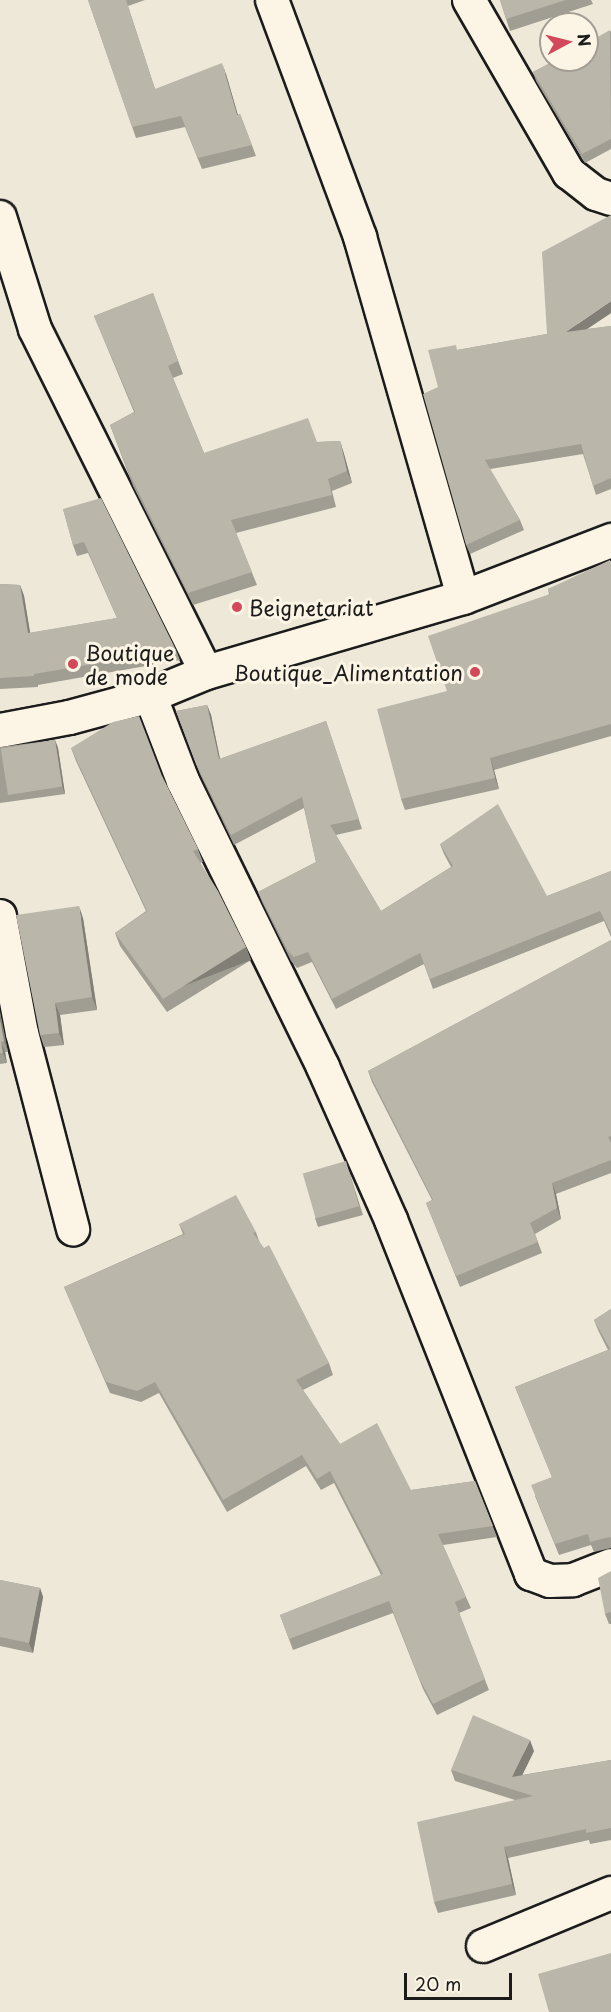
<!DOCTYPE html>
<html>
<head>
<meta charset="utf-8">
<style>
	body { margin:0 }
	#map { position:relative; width:611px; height:2012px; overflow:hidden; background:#eee8d9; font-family:"Playpen Sans",sans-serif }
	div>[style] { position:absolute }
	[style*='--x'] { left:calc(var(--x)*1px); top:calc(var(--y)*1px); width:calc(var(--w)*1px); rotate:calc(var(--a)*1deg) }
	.roads { filter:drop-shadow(2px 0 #1c1c1c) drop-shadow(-2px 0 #1c1c1c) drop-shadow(0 2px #1c1c1c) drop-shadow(0 -2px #1c1c1c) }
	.minor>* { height:32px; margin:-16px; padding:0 16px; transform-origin:16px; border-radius:16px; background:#fcf5e5 }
	.secondary>* { height:33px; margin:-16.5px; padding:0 16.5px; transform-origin:16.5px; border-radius:16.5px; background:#fcf5e5 }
	.wall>* { inset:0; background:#a09d92 }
	.shaded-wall>* { inset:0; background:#827f77; transform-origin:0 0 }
	.building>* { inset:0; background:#bab6aa; transform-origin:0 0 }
	.dots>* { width:16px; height:16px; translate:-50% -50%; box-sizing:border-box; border:3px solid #fcf5e5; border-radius:50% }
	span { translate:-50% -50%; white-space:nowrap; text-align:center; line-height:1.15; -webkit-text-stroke:6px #fcf5e5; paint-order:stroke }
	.poi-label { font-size:21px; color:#1c1c1c }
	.left { translate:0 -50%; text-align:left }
	.right { translate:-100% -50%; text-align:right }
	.north { position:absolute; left:539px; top:12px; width:60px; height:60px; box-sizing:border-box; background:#fcf5e5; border:2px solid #a29e95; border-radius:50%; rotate:83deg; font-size:16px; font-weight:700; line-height:24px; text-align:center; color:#1c1c1c }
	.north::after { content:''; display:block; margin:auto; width:21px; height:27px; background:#d1495b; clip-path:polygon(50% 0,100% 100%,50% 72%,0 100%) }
	.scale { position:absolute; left:404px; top:1973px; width:108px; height:27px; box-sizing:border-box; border:3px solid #1c1c1c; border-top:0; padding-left:8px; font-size:18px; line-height:21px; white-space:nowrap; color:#1c1c1c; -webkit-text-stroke:4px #fcf5e5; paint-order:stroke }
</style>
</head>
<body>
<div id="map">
	<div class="roads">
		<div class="minor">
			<i style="--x:272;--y:0;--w:253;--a:69.6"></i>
			<i style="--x:360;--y:237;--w:374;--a:74"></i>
			<i style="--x:469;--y:0;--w:200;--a:60"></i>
			<i style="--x:569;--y:173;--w:34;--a:38"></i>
			<i style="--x:596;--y:194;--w:16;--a:18"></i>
			<i style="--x:0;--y:217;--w:117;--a:72.6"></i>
			<i style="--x:35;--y:329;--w:383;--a:63.5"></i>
			<i style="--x:150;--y:695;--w:92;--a:69"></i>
			<i style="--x:183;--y:781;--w:318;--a:63.9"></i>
			<i style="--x:323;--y:1067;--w:167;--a:66"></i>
			<i style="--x:391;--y:1220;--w:381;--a:68.4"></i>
			<i style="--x:531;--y:1574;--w:20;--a:20"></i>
			<i style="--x:550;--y:1581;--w:23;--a:-2"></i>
			<i style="--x:573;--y:1580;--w:41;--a:-21.5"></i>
			<i style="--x:0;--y:916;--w:119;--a:79.4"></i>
			<i style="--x:22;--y:1033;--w:203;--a:75.4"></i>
			<i style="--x:483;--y:1946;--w:139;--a:-22.5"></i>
		</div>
		<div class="secondary">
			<i style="--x:0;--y:730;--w:70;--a:-10.7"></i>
			<i style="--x:69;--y:717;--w:84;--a:-15.2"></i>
			<i style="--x:150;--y:695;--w:61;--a:-22.3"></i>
			<i style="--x:206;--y:672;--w:268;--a:-16.3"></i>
			<i style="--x:463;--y:597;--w:159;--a:-21.1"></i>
		</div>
	</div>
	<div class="wall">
		<i style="clip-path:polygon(88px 0,145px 0,128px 6px,155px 89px,226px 74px,238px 115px,240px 114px,256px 156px,202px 169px,185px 127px,136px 138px)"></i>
		<i style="clip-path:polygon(500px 0,591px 0,593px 4px,510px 31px)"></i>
		<i style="clip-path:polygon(611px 31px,611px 149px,585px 163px,536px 81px,533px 72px)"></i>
		<i style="clip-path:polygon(153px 293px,183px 374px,173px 378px,204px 453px,317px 442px,340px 441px,344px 454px,352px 483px,332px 491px,336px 507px,236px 533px,257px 585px,193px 605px,133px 486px,110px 425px,134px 412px,94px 316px)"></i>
		<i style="clip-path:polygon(611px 313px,587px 329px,611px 326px,611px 489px,596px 495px,583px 454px,490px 469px,520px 520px,524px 530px,470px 554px,466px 545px,457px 350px,547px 334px)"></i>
		<i style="clip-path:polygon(63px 509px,176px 650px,180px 660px,38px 685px,38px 687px,0 689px,0 584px,20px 585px,24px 596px,30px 633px,117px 618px,88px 553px,77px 556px,73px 545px)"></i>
		<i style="clip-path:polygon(611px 563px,611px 736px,494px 770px,499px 789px,405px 810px,401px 799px,549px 594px,548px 589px)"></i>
		<i style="clip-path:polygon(207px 705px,211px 715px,220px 759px,326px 721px,362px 829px,336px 835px,381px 911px,451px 867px,444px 854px,440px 844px,547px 896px,611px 871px,611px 937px,604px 921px,433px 989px,424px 964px,336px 1009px,312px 962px,297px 968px,291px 961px,262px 902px,258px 892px,316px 862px,304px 808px,234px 845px,200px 774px,176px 711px)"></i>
		<i style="clip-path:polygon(55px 740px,58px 748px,65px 794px,0 803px,0 747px)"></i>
		<i style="clip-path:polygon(71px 748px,162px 776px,198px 849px,203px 862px,200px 863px,246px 947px,251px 960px,167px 1012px,120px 946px,115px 933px,146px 911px,76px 761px)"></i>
		<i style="clip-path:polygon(83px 918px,97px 1010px,60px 1015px,64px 1045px,44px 1047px,40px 1035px)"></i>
		<i style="clip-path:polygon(611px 940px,611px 1173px,556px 1194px,561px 1219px,535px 1234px,542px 1253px,460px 1287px,426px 1203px,432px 1200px,372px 1082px,368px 1071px)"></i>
		<i style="clip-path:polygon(0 1012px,8px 1052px,5px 1052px,7px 1063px,0 1064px)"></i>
		<i style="clip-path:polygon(349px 1171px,363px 1215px,318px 1227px,315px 1218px)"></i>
		<i style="clip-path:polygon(179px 1224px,256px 1232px,259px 1241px,329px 1363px,333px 1375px,303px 1390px,340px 1444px,411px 1490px,475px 1481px,497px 1537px,443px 1545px,466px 1597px,471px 1608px,459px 1613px,489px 1690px,437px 1715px,423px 1689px,393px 1613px,293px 1650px,280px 1615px,381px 1575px,334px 1483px,321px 1490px,306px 1466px,227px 1512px,159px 1393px,141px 1402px,110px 1393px,64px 1287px,183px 1234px)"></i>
		<i style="clip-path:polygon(611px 1309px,611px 1548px,594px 1552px,591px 1545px,559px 1555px,535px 1496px,552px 1477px,515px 1387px,608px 1350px,598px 1330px,594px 1320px)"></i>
		<i style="clip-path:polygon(611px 1571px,611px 1624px,609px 1624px,605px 1614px)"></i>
		<i style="clip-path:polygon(0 1580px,40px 1588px,43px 1597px,33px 1653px,0 1646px)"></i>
		<i style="clip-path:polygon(534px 1751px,522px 1775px,611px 1760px,611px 1840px,590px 1844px,589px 1840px,508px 1858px,516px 1895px,438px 1913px,434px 1902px,515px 1800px,455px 1781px,451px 1770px)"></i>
	</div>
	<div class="shaded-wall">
		<i style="clip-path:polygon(222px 63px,226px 74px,241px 126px,237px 115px)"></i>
		<i style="clip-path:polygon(611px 301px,611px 313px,569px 341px,566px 332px)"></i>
		<i style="clip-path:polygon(340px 441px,344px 454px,352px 483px,347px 471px)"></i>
		<i style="clip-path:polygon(20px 585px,24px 596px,32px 644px,28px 633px)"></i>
		<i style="clip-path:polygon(207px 705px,211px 715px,222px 769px,219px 759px)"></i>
		<i style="clip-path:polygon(55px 740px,58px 748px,65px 794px,62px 786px)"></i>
		<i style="clip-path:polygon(490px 758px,494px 770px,499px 789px,495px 778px)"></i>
		<i style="clip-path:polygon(79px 906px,83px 918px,97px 1010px,92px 997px)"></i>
		<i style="left:246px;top:947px;width:14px;height:98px;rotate:69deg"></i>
		<i style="clip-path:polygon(55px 1003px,60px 1015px,64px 1045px,59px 1033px)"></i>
		<i style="clip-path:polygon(0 1012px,8px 1052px,4px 1041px,0 1020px)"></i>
		<i style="clip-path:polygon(1px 1042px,5px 1052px,7px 1063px,3px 1053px)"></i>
		<i style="clip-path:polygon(552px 1183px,556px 1194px,561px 1219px,557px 1208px)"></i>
		<i style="clip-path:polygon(40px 1588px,43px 1597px,33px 1653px,29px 1643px)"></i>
		<i style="clip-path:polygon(530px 1740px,534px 1751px,516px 1788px,512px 1777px)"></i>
		<i style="clip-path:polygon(504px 1847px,508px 1858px,516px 1895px,512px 1884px)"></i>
	</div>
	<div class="building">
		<i style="clip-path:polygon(88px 0,126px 0,155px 89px,222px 63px,237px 115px,240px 114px,252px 145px,198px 158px,181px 116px,132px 127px)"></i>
		<i style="clip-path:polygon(500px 0,566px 0,506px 19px)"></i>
		<i style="clip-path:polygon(610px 30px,611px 139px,582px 154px,533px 72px,556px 60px,587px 60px,587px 43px)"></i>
		<i style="clip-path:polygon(611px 215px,611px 301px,566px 332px,611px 326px,611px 478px,593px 486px,581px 444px,485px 460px,520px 520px,466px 545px,423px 394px,438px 387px,428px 350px,456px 345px,457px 350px,547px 334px,542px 252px)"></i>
		<i style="clip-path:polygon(153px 293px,178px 361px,168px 366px,204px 453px,308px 418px,317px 442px,340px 441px,347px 471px,328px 479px,332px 495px,231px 520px,252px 572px,188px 593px,129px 473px,110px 425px,135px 412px,94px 316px)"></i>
		<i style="clip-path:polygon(101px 498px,176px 650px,34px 674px,34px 676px,0 678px,0 584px,20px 585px,28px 633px,117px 618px,84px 542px,73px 545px,63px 509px)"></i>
		<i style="clip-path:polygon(610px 560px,611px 563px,611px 724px,490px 758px,495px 778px,401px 799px,377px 709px,447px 691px,428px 636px,550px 594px,548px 589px)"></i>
		<i style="clip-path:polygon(207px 705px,219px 759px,326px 721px,359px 819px,330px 825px,381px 911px,453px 866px,440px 844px,498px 804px,547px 896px,611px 871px,611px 933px,600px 911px,430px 979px,420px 953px,332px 999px,308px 952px,294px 957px,288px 951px,258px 892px,316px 862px,302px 797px,231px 835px,196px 764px,176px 711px)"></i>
		<i style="clip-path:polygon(139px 716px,162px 776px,198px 849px,193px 851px,218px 891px,246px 947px,163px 999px,115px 933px,147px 911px,71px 748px,113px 722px)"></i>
		<i style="left:55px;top:740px;width:47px;height:55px;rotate:81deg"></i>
		<i style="clip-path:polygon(79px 906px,92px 997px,55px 1003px,59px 1033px,40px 1035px,16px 915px)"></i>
		<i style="clip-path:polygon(611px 940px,611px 1136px,608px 1137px,611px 1143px,611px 1160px,552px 1183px,557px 1208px,530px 1223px,538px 1242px,456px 1276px,426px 1203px,433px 1200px,368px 1071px)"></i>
		<i style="clip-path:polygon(0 1020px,4px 1041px,1px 1042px,3px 1053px,0 1053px)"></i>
		<i style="left:346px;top:1161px;width:47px;height:45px;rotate:74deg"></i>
		<i style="clip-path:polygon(236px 1195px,256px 1232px,253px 1233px,264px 1248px,269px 1245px,329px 1363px,296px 1380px,340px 1444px,377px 1423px,411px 1490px,475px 1481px,493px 1526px,438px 1534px,466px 1597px,455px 1602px,485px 1679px,433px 1704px,419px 1678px,389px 1601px,289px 1639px,280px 1615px,383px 1574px,330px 1471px,317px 1479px,302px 1455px,223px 1500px,155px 1382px,137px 1391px,106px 1382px,64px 1287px,185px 1234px,179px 1224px)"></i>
		<i style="clip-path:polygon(611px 1309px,611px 1538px,609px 1537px,590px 1542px,588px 1534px,555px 1544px,531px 1485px,552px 1477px,515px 1387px,610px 1349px,594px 1320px)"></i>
		<i style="clip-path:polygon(611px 1571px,611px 1612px,605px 1614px,598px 1578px)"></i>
		<i style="clip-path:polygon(0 1580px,40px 1588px,29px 1643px,0 1637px)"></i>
		<i style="clip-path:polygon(473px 1715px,530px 1740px,512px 1777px,611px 1760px,611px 1828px,586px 1833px,586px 1829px,504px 1847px,512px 1884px,434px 1902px,417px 1822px,533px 1796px,451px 1770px)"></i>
		<i style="clip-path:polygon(611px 1953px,611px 2012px,549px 2012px,538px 1974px)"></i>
	</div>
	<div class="dots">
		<i style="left:237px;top:607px;background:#d1495b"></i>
		<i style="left:73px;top:664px;background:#d1495b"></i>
		<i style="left:475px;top:672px;background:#d1495b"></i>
	</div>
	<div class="poi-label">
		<span class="left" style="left:249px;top:607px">Beignetariat</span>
		<span class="left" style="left:85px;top:664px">Boutique<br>de mode</span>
		<span class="right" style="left:463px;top:672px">Boutique_Alimentation</span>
	</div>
	<div class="north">N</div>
	<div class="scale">20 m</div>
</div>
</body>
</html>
